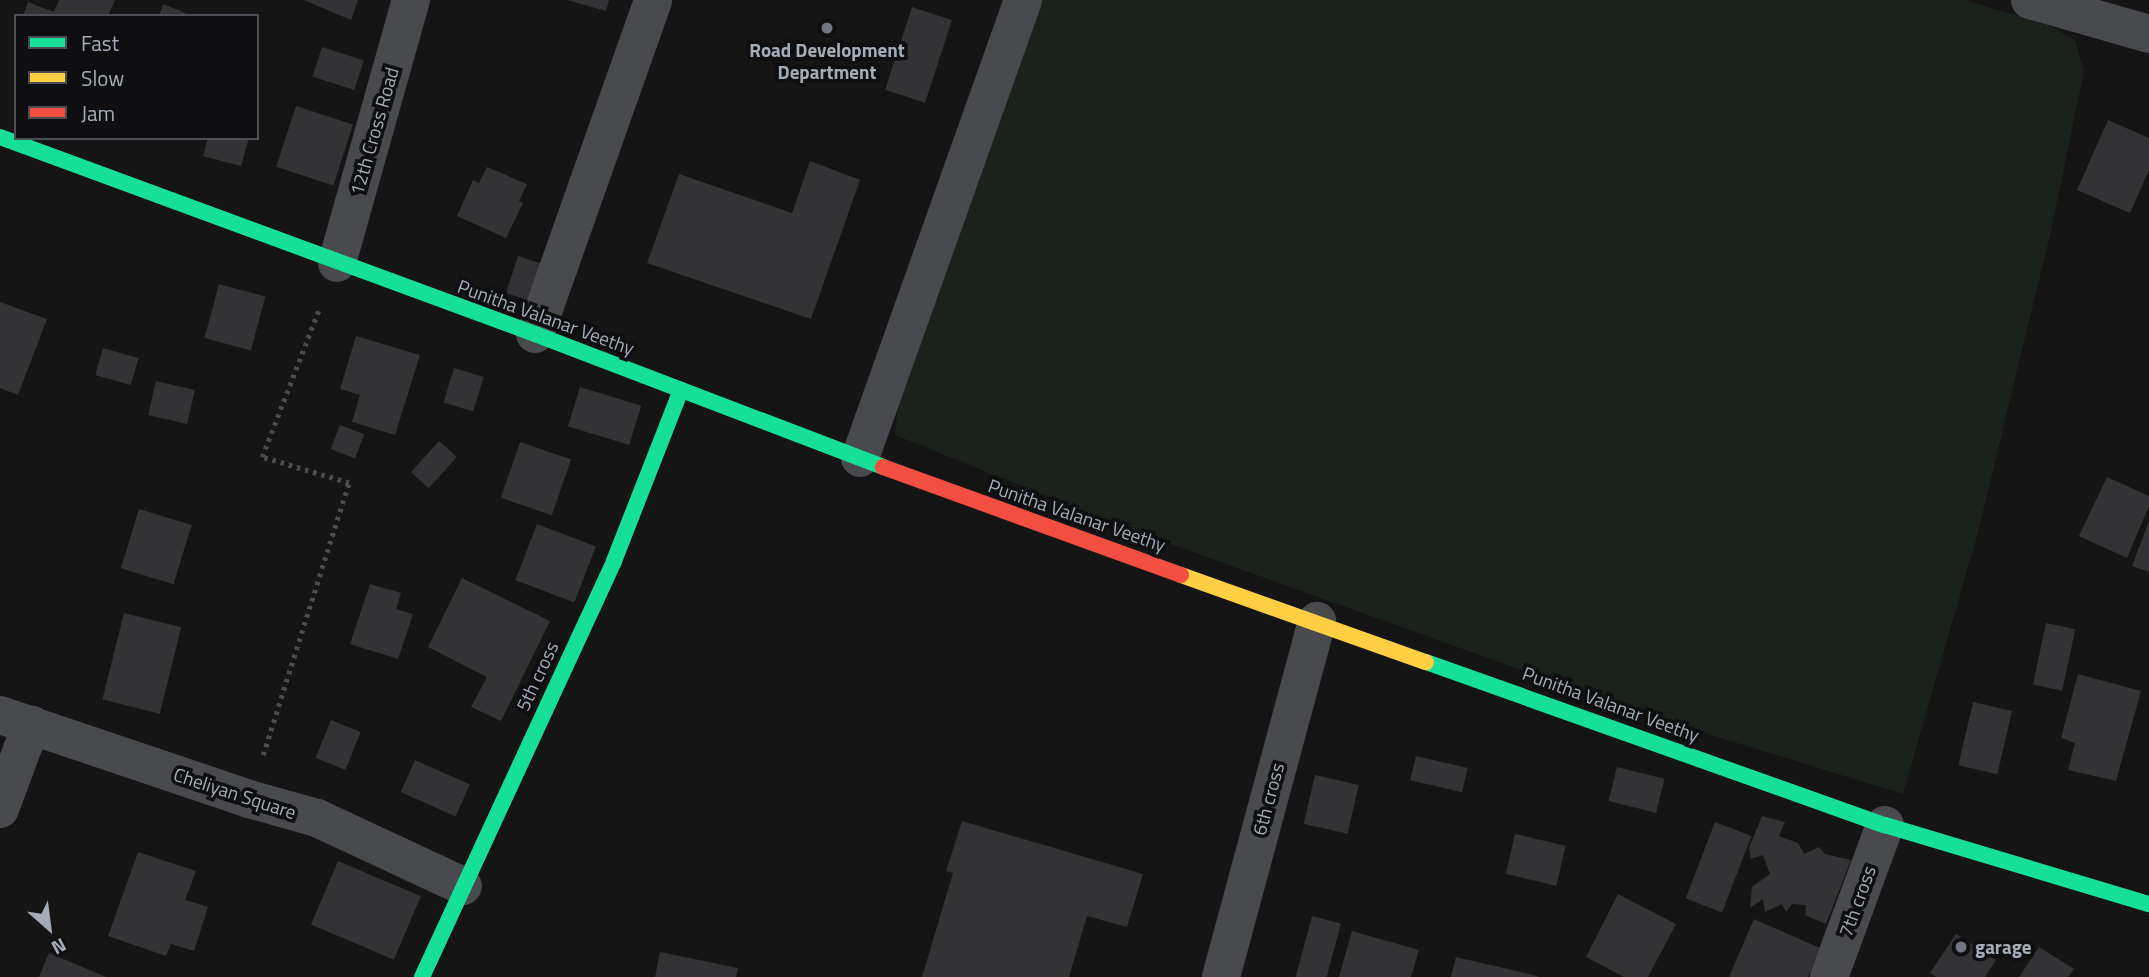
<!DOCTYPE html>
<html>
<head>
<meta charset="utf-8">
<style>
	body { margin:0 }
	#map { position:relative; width:2149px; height:977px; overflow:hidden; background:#151515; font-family:"Titillium Web",sans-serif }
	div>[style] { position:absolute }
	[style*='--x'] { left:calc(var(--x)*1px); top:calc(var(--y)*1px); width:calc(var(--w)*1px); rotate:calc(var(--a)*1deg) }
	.green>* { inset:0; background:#1b221b }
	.building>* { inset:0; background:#333335; transform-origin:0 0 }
	.path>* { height:4.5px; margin-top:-2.25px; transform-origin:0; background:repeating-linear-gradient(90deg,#4a4c50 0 3.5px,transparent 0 8.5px) }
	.street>* { height:38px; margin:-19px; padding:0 19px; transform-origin:19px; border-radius:19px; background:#494a4e }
	.fast>* { height:16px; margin:-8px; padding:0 8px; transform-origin:8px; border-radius:8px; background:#16e098 }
	.slow>* { height:16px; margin:-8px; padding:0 8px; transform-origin:8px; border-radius:8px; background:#ffcf43 }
	.jam>* { height:16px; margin:-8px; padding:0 8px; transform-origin:8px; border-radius:8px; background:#f24e42 }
	.dots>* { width:19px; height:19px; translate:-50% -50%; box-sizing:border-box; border:4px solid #0f0f11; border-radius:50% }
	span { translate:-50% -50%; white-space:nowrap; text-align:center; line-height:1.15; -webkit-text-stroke:7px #0f0f11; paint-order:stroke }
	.poi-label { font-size:19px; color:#a4acb8; font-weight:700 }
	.left { translate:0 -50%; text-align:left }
	.street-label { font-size:19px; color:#a4acb8 }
	.legend { position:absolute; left:14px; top:14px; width:245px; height:126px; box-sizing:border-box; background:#0f0f11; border:2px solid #4b4e54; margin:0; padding:9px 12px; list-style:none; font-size:21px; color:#a4acb8 }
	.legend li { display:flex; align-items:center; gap:14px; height:35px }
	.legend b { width:35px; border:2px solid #4b4e54 }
	.north { position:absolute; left:14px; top:893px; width:70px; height:70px; -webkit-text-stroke:5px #0f0f11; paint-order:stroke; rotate:152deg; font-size:19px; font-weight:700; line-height:28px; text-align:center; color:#a4acb8 }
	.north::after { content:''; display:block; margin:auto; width:24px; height:32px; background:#a4acb8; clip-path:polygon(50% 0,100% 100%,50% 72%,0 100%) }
</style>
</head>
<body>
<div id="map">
	<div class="green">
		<i style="clip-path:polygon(1037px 0,1965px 0,2048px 25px,2075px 40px,2084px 71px,2051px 231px,1977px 536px,1903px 794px,1646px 715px,1129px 529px,895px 435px,899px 391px)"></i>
	</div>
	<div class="building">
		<i style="clip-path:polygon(59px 0,115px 0,108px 16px,23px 16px,28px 2px,54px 12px)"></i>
		<i style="clip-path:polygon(304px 0,358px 0,351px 20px)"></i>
		<i style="clip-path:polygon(567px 0,609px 0,606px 11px)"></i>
		<i style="clip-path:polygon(163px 4px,193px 16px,159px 16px)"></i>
		<i style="left:912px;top:7px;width:42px;height:87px;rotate:18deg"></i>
		<i style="left:322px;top:47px;width:44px;height:31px;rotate:18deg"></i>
		<i style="left:296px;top:106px;width:60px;height:64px;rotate:18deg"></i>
		<i style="clip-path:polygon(2108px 120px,2149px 138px,2149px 170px,2130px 213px,2077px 190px)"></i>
		<i style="clip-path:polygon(208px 138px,249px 138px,241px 166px,203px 156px)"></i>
		<i style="clip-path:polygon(810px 161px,860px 180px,811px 319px,647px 263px,679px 174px,792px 213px)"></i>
		<i style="clip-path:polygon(487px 167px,527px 184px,519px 201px,523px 203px,506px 238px,457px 216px,473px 180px,479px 183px)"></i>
		<i style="left:518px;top:256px;width:29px;height:39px;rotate:18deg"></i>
		<i style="left:219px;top:284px;width:48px;height:56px;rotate:15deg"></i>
		<i style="clip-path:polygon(0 302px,47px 319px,18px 395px,0 388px)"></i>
		<i style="clip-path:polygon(356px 336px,420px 355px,395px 435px,352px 422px,360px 395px,340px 389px)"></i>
		<i style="left:103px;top:348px;width:37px;height:28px;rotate:16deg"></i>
		<i style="left:454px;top:368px;width:31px;height:36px;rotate:17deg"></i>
		<i style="left:156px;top:381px;width:40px;height:35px;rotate:13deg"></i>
		<i style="left:580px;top:387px;width:64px;height:41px;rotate:17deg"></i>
		<i style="left:340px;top:425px;width:26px;height:26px;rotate:21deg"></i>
		<i style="left:439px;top:441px;width:24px;height:42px;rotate:42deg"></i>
		<i style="left:520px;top:442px;width:54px;height:59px;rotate:19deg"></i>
		<i style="clip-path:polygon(2107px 477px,2149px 496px,2149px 506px,2127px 558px,2079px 536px)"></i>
		<i style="left:139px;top:509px;width:55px;height:62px;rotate:17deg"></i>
		<i style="clip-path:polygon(2149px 521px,2149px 572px,2132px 566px)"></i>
		<i style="left:537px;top:524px;width:63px;height:60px;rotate:21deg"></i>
		<i style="clip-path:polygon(462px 578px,550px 621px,501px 721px,471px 707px,487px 677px,428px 647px)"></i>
		<i style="clip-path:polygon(370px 584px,401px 593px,396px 609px,413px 614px,398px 659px,350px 644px)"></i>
		<i style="left:124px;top:613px;width:59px;height:89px;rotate:14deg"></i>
		<i style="left:2046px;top:623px;width:30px;height:63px;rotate:12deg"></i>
		<i style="clip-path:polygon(2078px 674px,2141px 691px,2116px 781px,2068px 770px,2075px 743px,2061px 738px)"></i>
		<i style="left:1973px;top:702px;width:40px;height:65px;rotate:13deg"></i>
		<i style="left:331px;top:720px;width:32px;height:41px;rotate:22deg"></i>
		<i style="left:1416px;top:756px;width:53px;height:25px;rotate:13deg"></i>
		<i style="left:415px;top:760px;width:60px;height:35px;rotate:24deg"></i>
		<i style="left:1617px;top:767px;width:49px;height:35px;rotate:14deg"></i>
		<i style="left:1315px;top:775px;width:45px;height:50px;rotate:13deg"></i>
		<i style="clip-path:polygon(1762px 816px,1785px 822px,1779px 836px,1798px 843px,1804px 854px,1819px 847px,1825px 854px,1851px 860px,1826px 924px,1805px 915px,1806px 905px,1792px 904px,1786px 912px,1782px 904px,1765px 912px,1763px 899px,1750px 908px,1752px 887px,1770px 874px,1763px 855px,1751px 859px,1749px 848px)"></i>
		<i style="clip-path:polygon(962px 821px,1143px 874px,1127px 927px,1087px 916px,1069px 977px,922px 977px,953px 873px,946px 871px)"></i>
		<i style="left:1715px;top:822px;width:39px;height:82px;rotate:21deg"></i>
		<i style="left:1515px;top:834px;width:52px;height:41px;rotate:13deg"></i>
		<i style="clip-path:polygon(138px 852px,196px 871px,185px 900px,208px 907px,194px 951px,171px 944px,166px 956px,108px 936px)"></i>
		<i style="left:338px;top:861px;width:90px;height:69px;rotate:23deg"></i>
		<i style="clip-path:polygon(1618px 894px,1676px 924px,1648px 977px,1624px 977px,1586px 957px)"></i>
		<i style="left:1312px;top:916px;width:30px;height:63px;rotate:15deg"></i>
		<i style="clip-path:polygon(1754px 919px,1820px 948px,1808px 977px,1729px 977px)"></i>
		<i style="clip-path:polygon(1352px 931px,1419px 950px,1411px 977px,1339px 977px)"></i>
		<i style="clip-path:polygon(1956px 934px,1996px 960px,1985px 977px,1936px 977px,1930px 973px)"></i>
		<i style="clip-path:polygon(2039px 947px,2074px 969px,2068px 977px,2019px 977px)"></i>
		<i style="clip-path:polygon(660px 952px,738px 968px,736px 977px,655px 977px)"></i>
		<i style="clip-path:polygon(49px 953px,106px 977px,39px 977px)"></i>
		<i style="clip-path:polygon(1456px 957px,1538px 976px,1537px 977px,1451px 977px)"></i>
	</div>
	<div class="path">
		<i style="--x:263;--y:755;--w:285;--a:-72.5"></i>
		<i style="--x:349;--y:483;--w:91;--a:-163.4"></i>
		<i style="--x:262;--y:457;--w:161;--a:-68.9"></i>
	</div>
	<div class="street">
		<i style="--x:2030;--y:0;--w:124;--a:15.9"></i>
		<i style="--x:337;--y:263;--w:273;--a:-74.3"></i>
		<i style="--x:535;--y:334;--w:354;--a:-70.5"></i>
		<i style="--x:860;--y:458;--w:486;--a:-70.4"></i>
		<i style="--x:0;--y:715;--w:263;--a:18.6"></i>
		<i style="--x:249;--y:799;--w:71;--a:15.6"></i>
		<i style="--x:317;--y:818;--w:161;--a:25"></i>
		<i style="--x:0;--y:809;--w:90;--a:-69.7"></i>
		<i style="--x:1221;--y:977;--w:369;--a:-74.9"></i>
		<i style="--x:1829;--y:977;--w:162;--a:-69.8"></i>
	</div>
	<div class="fast">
		<i style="--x:0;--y:137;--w:570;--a:20.21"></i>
		<i style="--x:535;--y:334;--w:373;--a:20.9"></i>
		<i style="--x:1426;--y:662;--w:487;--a:19.6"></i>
		<i style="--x:1885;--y:825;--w:276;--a:16.7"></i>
		<i style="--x:422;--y:977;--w:458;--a:-65.2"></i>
		<i style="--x:614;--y:561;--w:184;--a:-68.6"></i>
	</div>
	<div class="slow">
		<i style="--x:1181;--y:575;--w:260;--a:19.6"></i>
	</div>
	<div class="jam">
		<i style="--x:883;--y:467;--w:317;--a:19.9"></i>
	</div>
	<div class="dots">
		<i style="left:827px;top:28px;background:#72777f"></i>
		<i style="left:1961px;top:947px;background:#72777f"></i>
	</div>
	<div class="poi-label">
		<span style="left:827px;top:61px">Road Development<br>Department</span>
		<span class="left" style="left:1975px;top:947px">garage</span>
	</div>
	<div class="street-label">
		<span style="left:374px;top:131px;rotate:-74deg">12th Cross Road</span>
		<span style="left:546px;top:317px;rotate:20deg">Punitha Valanar Veethy</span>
		<span style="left:1077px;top:515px;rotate:19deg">Punitha Valanar Veethy</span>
		<span style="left:537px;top:676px;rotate:-65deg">5th cross</span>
		<span style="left:1611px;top:704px;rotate:20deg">Punitha Valanar Veethy</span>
		<span style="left:235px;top:793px;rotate:18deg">Cheliyan Square</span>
		<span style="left:1268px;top:799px;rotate:-75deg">6th cross</span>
		<span style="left:1857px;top:901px;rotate:-70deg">7th cross</span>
	</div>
	<ul class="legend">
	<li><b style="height:9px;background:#16e098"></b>Fast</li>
	<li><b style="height:9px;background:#ffcf43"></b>Slow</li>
	<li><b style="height:9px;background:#f24e42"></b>Jam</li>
	</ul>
	<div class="north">N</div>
</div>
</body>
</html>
